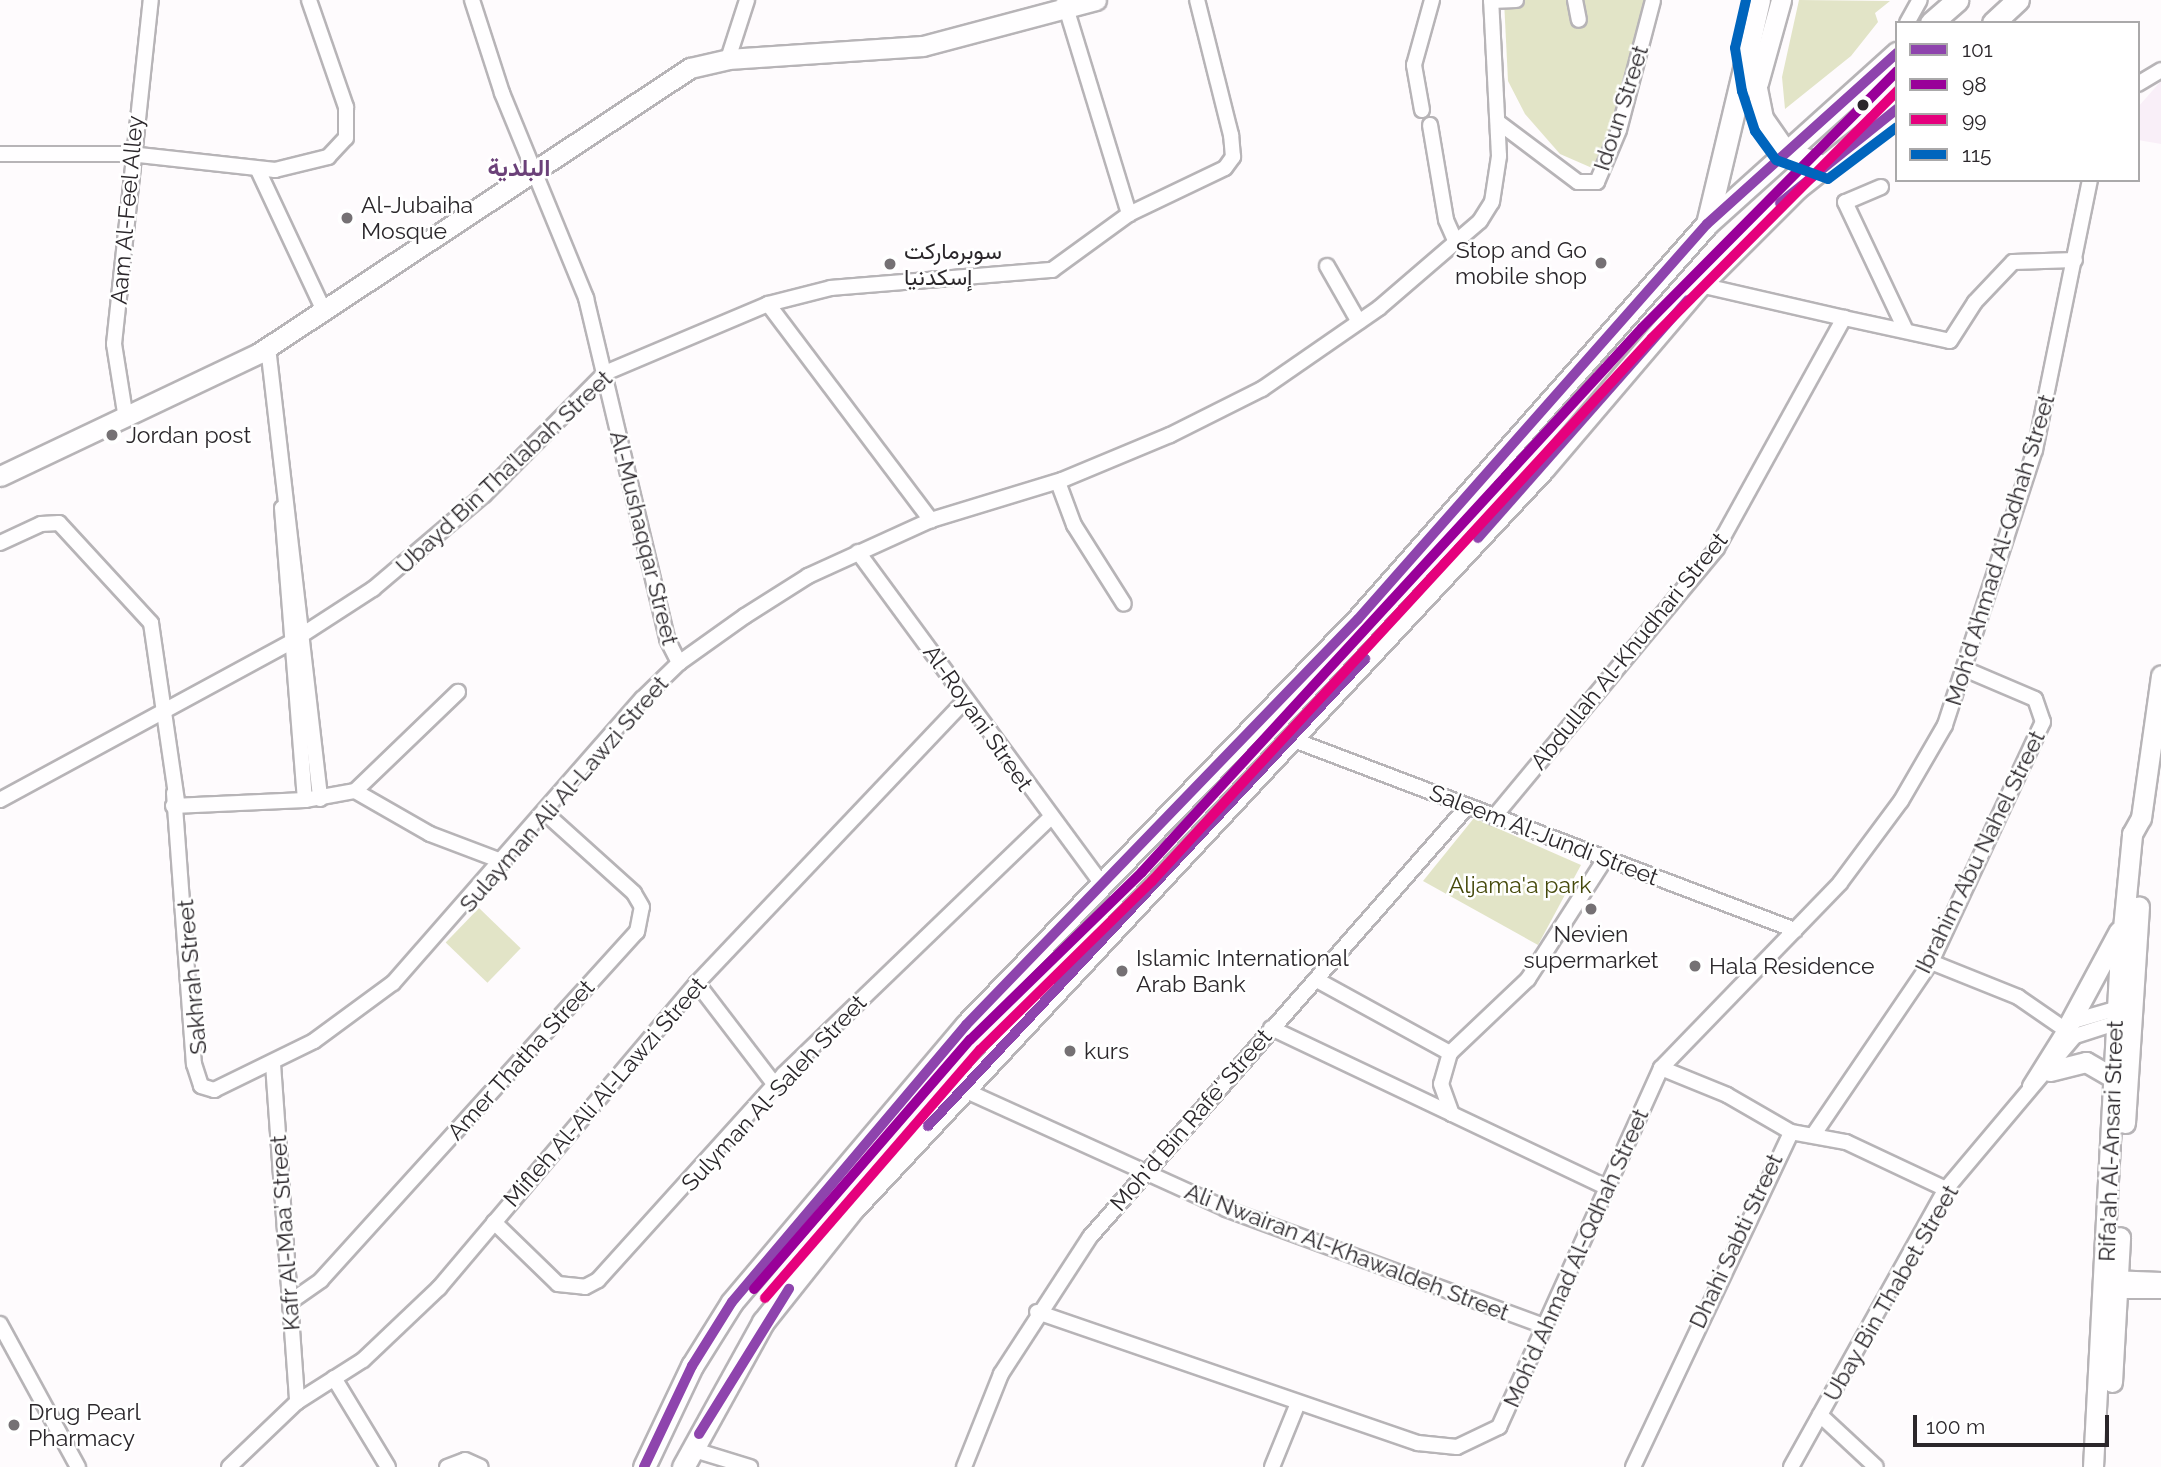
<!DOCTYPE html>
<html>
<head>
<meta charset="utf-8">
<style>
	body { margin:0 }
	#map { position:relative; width:2161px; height:1467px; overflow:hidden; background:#fefbfd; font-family:Raleway,Vazirmatn,sans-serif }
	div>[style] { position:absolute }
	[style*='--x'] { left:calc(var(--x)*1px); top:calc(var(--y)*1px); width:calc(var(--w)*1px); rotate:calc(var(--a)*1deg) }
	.built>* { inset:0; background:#f9eff8 }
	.green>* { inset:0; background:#e2e4c7; transform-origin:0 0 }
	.roads { filter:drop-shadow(2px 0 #b7b4b7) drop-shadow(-2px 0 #b7b4b7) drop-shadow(0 2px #b7b4b7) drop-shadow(0 -2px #b7b4b7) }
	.street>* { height:14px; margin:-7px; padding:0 7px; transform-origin:7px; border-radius:7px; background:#fffeff }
	.secondary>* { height:19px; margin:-9.5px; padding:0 9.5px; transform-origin:9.5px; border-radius:9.5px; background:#fffeff }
	.primary>* { height:21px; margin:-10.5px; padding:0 10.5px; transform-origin:10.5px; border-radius:10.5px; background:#fffeff }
	.bus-1>* { height:10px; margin:-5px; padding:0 5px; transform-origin:5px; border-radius:5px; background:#8e44ad }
	.bus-2>* { height:10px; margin:-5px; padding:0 5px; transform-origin:5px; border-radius:5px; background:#909 }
	.bus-3>* { height:10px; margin:-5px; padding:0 5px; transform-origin:5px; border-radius:5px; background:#e5007d }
	.bus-4>* { height:10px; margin:-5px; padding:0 5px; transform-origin:5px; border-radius:5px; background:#0065bd }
	.dots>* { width:19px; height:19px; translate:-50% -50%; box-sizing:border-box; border:4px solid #fff; border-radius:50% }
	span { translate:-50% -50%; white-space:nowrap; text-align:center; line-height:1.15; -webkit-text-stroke:5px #fff; paint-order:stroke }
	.street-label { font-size:23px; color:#2b272b }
	.poi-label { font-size:23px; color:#2b272b }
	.left { translate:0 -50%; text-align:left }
	.right { translate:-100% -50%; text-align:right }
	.park-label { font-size:23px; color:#45490b }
	.neighbourhood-label { font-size:24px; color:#6b4179; font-weight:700 }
	.legend { position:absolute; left:1895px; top:21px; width:245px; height:161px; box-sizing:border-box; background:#fff; border:2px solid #aaa9aa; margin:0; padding:9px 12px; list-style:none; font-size:21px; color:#2b272b }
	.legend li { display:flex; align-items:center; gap:14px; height:35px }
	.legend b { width:35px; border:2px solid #aaa9aa }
	.scale { position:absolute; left:1913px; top:1415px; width:196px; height:32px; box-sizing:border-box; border:4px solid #2b272b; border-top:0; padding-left:9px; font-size:21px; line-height:24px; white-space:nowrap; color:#2b272b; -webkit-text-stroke:5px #fff; paint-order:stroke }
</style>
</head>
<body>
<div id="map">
	<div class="built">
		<i style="clip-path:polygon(2161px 81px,2161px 144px,2138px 140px,2138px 107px)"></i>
	</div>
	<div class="green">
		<i style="clip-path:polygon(1504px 0,1651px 0,1599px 171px,1560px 154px,1525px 114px,1508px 81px)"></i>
		<i style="clip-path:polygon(1799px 0,1890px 1px,1875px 13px,1878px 22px,1851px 56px,1785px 109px,1782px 77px)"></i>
		<i style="clip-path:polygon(1474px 818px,1581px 865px,1538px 945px,1423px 881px)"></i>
		<i style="left:479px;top:908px;width:58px;height:48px;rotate:44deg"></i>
	</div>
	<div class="roads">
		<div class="street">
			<i style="--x:472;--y:0;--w:98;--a:72.1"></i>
			<i style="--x:502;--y:93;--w:222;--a:67.7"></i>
			<i style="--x:586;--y:298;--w:350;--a:76.6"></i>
			<i style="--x:667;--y:639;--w:27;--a:63"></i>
			<i style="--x:1575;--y:0;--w:20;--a:79"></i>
			<i style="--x:1064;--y:1;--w:223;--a:73"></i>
			<i style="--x:1491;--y:1;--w:25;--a:-2"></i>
			<i style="--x:1907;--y:23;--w:26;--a:-61"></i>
			<i style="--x:728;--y:59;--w:62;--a:-72.1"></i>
			<i style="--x:2138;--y:84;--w:27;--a:-31"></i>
			<i style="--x:1422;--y:110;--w:46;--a:-100.1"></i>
			<i style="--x:1414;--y:65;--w:67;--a:-74.5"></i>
			<i style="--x:1498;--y:122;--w:100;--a:36.9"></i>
			<i style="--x:1578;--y:182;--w:19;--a:0"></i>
			<i style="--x:1597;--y:182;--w:56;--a:-67.1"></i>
			<i style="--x:1619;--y:130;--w:134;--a:-75.3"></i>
			<i style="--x:1430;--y:125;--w:96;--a:80.4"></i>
			<i style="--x:1446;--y:220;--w:24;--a:66"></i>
			<i style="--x:0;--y:154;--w:130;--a:0"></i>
			<i style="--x:130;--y:154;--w:146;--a:6.3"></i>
			<i style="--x:275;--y:170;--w:55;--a:-13.8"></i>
			<i style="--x:328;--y:157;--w:26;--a:-47"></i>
			<i style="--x:346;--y:138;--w:31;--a:-90"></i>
			<i style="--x:346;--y:107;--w:113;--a:-109.1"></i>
			<i style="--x:258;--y:170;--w:158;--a:64.9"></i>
			<i style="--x:1881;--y:187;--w:39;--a:157"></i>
			<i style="--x:1845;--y:202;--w:140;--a:64.7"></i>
			<i style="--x:1327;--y:266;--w:64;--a:60.3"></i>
			<i style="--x:1700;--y:285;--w:148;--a:12.9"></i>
			<i style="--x:768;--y:304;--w:271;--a:53"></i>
			<i style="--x:268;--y:347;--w:455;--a:83.4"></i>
			<i style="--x:126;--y:419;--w:76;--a:-99.1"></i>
			<i style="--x:114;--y:344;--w:346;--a:-83.9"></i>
			<i style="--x:1058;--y:482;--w:46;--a:69.6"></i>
			<i style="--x:1074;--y:525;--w:93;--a:57.7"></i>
			<i style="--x:282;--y:508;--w:293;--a:85.5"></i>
			<i style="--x:0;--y:543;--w:45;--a:-24.9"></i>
			<i style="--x:41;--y:524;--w:18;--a:-3"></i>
			<i style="--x:59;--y:523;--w:136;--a:47.4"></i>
			<i style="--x:151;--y:623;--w:180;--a:81.7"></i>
			<i style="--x:858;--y:552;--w:408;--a:53.7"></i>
			<i style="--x:1294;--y:740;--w:536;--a:20.77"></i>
			<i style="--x:355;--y:791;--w:86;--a:29.8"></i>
			<i style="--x:430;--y:834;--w:79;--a:20.7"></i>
			<i style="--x:174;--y:793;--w:272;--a:85.8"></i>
			<i style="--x:194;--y:1064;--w:23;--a:72"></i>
			<i style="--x:201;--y:1086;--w:14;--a:17"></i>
			<i style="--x:214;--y:1090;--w:111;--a:-26.1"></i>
			<i style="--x:314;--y:1041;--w:98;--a:-36.3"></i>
			<i style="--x:393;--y:983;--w:378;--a:-48.8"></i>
			<i style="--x:642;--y:699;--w:52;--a:-44.2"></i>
			<i style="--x:679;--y:663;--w:81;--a:-35.5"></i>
			<i style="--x:745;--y:616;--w:75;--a:-32.4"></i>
			<i style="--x:808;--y:576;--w:135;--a:-24.5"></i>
			<i style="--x:931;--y:520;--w:137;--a:-17"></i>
			<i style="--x:1062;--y:480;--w:117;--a:-22.6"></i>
			<i style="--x:1170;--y:435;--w:103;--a:-26.6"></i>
			<i style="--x:1262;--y:389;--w:142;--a:-34.7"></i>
			<i style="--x:1379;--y:308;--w:133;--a:-40.7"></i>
			<i style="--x:1480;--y:221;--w:22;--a:-58"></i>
			<i style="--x:1492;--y:202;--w:47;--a:-81.3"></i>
			<i style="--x:1499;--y:156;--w:156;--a:-92.9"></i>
			<i style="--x:0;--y:800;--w:331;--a:-28.5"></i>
			<i style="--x:291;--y:642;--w:98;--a:-32.9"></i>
			<i style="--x:373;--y:589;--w:145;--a:-40.3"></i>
			<i style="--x:484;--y:495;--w:172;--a:-45.2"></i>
			<i style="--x:605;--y:373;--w:177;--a:-22.9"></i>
			<i style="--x:768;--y:304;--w:65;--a:-14.3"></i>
			<i style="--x:831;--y:288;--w:222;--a:-4.7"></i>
			<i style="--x:1052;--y:270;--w:95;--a:-36"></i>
			<i style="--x:1129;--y:214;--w:106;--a:-25.6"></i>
			<i style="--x:1225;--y:168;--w:14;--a:-54"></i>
			<i style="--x:1233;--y:157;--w:22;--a:-95"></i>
			<i style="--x:1231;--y:135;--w:139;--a:-104.1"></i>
			<i style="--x:173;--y:806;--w:132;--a:-2.6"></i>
			<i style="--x:305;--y:800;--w:51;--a:-10.2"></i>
			<i style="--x:355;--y:791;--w:143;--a:-43.9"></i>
			<i style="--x:1494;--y:817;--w:349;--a:-50.3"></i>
			<i style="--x:1717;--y:548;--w:263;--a:-61.1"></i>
			<i style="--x:1844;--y:318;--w:108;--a:12.2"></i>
			<i style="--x:1950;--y:341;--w:46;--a:-57.3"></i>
			<i style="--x:1975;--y:302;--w:55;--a:-46.5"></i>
			<i style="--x:2013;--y:262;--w:62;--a:-1.8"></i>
			<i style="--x:1605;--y:859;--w:143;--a:122.7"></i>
			<i style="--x:1528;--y:979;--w:108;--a:136.5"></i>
			<i style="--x:1450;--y:1053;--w:32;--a:106"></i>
			<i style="--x:1441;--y:1084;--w:32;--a:70"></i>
			<i style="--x:1452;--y:1114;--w:170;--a:25.4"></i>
			<i style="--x:1931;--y:962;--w:94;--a:21.9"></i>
			<i style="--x:2018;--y:997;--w:55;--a:34.6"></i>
			<i style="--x:1317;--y:980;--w:152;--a:28.8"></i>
			<i style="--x:697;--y:983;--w:128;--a:52.6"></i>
			<i style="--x:1271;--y:1028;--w:200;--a:25.4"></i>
			<i style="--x:273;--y:1064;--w:339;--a:85.9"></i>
			<i style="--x:1661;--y:1068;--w:71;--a:22.2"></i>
			<i style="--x:1727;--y:1095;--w:74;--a:30"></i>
			<i style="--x:2030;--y:1086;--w:75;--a:-58"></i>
			<i style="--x:2070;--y:1022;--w:57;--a:-16.2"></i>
			<i style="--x:962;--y:1089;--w:290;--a:24.4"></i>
			<i style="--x:1226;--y:1209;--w:337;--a:20.2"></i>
			<i style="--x:1814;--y:1134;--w:208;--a:-55.8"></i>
			<i style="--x:1931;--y:962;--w:265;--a:-65"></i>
			<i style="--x:2043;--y:722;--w:24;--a:-109"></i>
			<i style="--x:2035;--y:699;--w:74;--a:-156.9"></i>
			<i style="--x:494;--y:1222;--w:89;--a:44.1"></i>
			<i style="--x:558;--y:1284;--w:27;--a:6"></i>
			<i style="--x:585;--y:1287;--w:15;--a:-28"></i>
			<i style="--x:598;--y:1280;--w:278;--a:-47.9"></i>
			<i style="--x:784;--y:1074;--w:369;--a:-43.9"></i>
			<i style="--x:2110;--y:1278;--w:51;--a:2.2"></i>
			<i style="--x:2109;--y:1291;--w:52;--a:0"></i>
			<i style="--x:290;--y:1302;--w:38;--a:-35"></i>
			<i style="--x:321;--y:1280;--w:470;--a:-47.8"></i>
			<i style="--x:637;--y:932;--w:25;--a:-79"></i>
			<i style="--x:642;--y:907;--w:16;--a:-120"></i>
			<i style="--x:634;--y:893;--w:121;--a:-138"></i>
			<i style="--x:1037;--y:1312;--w:403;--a:19"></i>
			<i style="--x:1418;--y:1443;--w:39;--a:6"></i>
			<i style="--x:1457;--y:1447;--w:47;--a:-25.5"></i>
			<i style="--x:1499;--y:1427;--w:394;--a:-65.7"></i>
			<i style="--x:1661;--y:1068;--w:257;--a:-45.9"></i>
			<i style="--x:1840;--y:883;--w:102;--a:-53.4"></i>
			<i style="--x:1901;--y:801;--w:88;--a:-59.9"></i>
			<i style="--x:1945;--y:725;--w:289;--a:-71.9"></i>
			<i style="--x:2035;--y:450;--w:276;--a:-78.5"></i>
			<i style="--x:0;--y:1324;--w:163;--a:61.4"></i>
			<i style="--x:334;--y:1378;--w:104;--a:58.8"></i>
			<i style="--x:1820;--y:1415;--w:76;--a:42.9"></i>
			<i style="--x:691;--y:1449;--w:62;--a:17"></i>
			<i style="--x:229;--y:1467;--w:94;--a:-43.7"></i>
			<i style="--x:297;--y:1402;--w:78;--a:-32.5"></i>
			<i style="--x:363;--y:1360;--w:105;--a:-43.5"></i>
			<i style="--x:439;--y:1288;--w:399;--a:-49.8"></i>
			<i style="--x:697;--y:983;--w:390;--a:-46.5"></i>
			<i style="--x:447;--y:1467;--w:19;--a:-21"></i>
			<i style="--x:465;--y:1460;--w:17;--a:24"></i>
			<i style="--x:964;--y:1467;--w:100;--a:-68.3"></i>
			<i style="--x:1001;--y:1374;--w:163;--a:-57"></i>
			<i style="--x:1090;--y:1237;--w:572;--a:-48.76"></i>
			<i style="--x:1272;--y:1467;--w:69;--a:-67.9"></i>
			<i style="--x:1633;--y:1467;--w:370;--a:-64.7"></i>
			<i style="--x:1791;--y:1132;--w:56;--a:10.3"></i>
			<i style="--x:1846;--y:1142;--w:110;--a:25.2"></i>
			<i style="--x:1791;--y:1467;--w:318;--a:-60.9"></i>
			<i style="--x:1946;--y:1189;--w:200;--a:-49.9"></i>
			<i style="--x:2075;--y:1036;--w:52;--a:-17.7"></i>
		</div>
		<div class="secondary">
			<i style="--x:1760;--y:0;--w:49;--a:102.9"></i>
			<i style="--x:1749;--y:48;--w:71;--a:78.7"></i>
			<i style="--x:1763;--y:118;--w:38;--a:55"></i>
			<i style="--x:1785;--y:149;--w:43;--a:23.6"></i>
			<i style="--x:1758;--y:83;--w:86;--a:-74.5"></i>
			<i style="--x:0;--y:476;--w:287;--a:-25.4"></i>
			<i style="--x:259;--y:353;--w:517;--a:-33.47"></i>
			<i style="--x:690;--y:68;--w:39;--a:-13"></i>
			<i style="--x:728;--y:59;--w:195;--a:-3.8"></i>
			<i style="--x:923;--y:46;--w:179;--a:-14.9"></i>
			<i style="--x:2070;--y:1022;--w:103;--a:-61.7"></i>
			<i style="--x:2050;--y:1071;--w:37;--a:-14"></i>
			<i style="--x:2086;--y:1062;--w:30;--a:30"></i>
			<i style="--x:2125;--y:1123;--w:217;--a:-86.3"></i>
			<i style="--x:2112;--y:1382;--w:145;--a:-86.8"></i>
			<i style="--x:2093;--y:1467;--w:498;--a:-87"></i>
			<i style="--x:2119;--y:970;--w:137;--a:-84.5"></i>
			<i style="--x:2132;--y:834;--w:18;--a:-61"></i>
			<i style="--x:2141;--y:818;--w:144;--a:-82"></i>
		</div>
		<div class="primary">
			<i style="--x:1931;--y:23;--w:35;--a:-41"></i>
			<i style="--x:1993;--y:23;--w:34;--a:-43"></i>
			<i style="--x:1707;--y:224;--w:181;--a:-76.6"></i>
			<i style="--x:644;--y:1467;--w:112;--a:-64.6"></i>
			<i style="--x:692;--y:1366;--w:75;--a:-58"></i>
			<i style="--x:732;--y:1302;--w:363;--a:-49.8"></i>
			<i style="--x:966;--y:1025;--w:564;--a:-46.01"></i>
			<i style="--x:1358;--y:619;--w:527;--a:-48.54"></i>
			<i style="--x:1707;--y:224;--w:256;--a:-42"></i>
			<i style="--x:683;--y:1467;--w:166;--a:-61.1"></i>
			<i style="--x:763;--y:1322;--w:144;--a:-51.5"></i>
			<i style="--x:853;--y:1209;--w:1013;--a:-47"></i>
			<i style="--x:1544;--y:468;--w:240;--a:-49.6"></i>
			<i style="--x:1700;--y:285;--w:137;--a:-45"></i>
			<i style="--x:1797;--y:188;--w:127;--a:-38.3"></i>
		</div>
	</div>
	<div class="bus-1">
		<i style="--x:1780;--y:203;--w:150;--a:-38.8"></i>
		<i style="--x:1478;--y:538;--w:317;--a:-48.6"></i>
		<i style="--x:928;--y:1126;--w:640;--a:-46.9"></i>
		<i style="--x:699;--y:1434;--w:171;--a:-58.2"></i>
		<i style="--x:644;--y:1467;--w:112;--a:-64.6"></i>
		<i style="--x:692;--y:1366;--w:75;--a:-58"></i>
		<i style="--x:732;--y:1302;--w:363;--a:-49.8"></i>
		<i style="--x:966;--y:1025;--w:564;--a:-46.01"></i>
		<i style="--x:1358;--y:619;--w:527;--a:-48.54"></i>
		<i style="--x:1707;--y:224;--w:256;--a:-42"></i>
	</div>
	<div class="bus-2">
		<i style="--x:754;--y:1289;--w:330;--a:-49.1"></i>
		<i style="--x:970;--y:1040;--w:240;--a:-44.3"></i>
		<i style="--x:1142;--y:872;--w:739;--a:-47.41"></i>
		<i style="--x:1642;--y:328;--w:362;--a:-45.2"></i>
	</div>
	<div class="bus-3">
		<i style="--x:765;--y:1298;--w:328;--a:-49.1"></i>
		<i style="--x:980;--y:1050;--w:241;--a:-44.5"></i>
		<i style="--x:1152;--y:881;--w:738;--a:-47.36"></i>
		<i style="--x:1652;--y:338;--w:348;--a:-45.2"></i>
	</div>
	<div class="bus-4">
		<i style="--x:1746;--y:0;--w:49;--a:102.9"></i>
		<i style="--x:1735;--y:48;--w:44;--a:80.8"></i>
		<i style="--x:1742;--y:91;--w:42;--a:72"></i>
		<i style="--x:1755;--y:131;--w:36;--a:54"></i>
		<i style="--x:1776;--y:160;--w:55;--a:20.1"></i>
		<i style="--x:1828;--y:179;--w:86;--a:-37"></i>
	</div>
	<div class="dots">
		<i style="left:1863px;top:105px;background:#2b272b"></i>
		<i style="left:347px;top:218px;background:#757174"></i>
		<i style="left:1601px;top:263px;background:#757174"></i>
		<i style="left:890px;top:264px;background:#757174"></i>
		<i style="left:112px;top:435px;background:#757174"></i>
		<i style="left:1591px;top:909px;background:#757174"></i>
		<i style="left:1695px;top:966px;background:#757174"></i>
		<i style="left:1122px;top:971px;background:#757174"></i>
		<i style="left:1070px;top:1051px;background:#757174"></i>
		<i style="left:14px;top:1425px;background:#757174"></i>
	</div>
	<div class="street-label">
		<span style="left:1621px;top:108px;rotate:-72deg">Idoun Street</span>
		<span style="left:127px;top:210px;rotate:-85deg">Aam Al-Feel Alley</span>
		<span style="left:504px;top:472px;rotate:-43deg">Ubayd Bin Tha’labah Street</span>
		<span style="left:644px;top:538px;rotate:76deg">Al-Mushaqqar Street</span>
		<span style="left:2000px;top:550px;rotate:-73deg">Moh'd Ahmad Al-Qdhah Street</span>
		<span style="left:1629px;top:651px;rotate:-51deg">Abdullah Al-Khudhari Street</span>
		<span style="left:978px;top:718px;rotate:55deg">Al-Royani Street</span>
		<span style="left:564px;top:794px;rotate:-49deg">Sulayman Ali Al-Lawzi Street</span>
		<span style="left:1544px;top:835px;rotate:21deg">Saleem Al-Jundi Street</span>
		<span style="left:1980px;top:852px;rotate:-64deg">Ibrahim Abu Nahel Street</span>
		<span style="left:192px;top:977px;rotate:-95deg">Sakhrah Street</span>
		<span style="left:521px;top:1060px;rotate:-48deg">Amer Thatha Street</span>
		<span style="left:605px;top:1092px;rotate:-49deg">Mifleh Al-Ali Al-Lawzi Street</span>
		<span style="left:774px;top:1093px;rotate:-47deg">Sulyman Al-Saleh Street</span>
		<span style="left:1191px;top:1120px;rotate:-49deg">Moh'd Bin Rafe' Street</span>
		<span style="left:2111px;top:1141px;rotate:-88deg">Rifa'ah Al-Ansari Street</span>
		<span style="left:285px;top:1233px;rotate:-94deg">Kafr Al-Maa’ Street</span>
		<span style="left:1736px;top:1241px;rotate:-65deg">Dhahi Sabti Street</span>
		<span style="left:1347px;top:1252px;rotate:21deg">Ali Nwairan Al-Khawaldeh Street</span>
		<span style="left:1576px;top:1258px;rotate:-66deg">Moh'd Ahmad Al-Qdhah Street</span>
		<span style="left:1891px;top:1293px;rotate:-60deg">Ubay Bin Thabet Street</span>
	</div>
	<div class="poi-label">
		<span class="left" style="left:361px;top:218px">Al-Jubaiha<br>Mosque</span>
		<span class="right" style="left:1587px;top:263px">Stop and Go<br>mobile shop</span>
		<span class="left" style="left:904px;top:264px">سوبرماركت<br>إسكدنيا</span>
		<span class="left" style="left:126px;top:435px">Jordan post</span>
		<span style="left:1591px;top:947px">Nevien<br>supermarket</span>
		<span class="left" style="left:1136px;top:971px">Islamic International<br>Arab Bank</span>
		<span class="left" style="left:1709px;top:966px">Hala Residence</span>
		<span class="left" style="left:1084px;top:1051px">kurs</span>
		<span class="left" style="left:28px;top:1425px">Drug Pearl<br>Pharmacy</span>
	</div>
	<div class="park-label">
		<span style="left:1520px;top:885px">Aljama'a park</span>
	</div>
	<div class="neighbourhood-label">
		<span style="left:519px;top:168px">البلدية</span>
	</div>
	<ul class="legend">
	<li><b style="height:9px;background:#8e44ad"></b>101</li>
	<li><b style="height:9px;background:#909"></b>98</li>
	<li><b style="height:9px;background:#e5007d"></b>99</li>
	<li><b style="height:9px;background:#0065bd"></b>115</li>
	</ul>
	<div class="scale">100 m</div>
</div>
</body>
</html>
